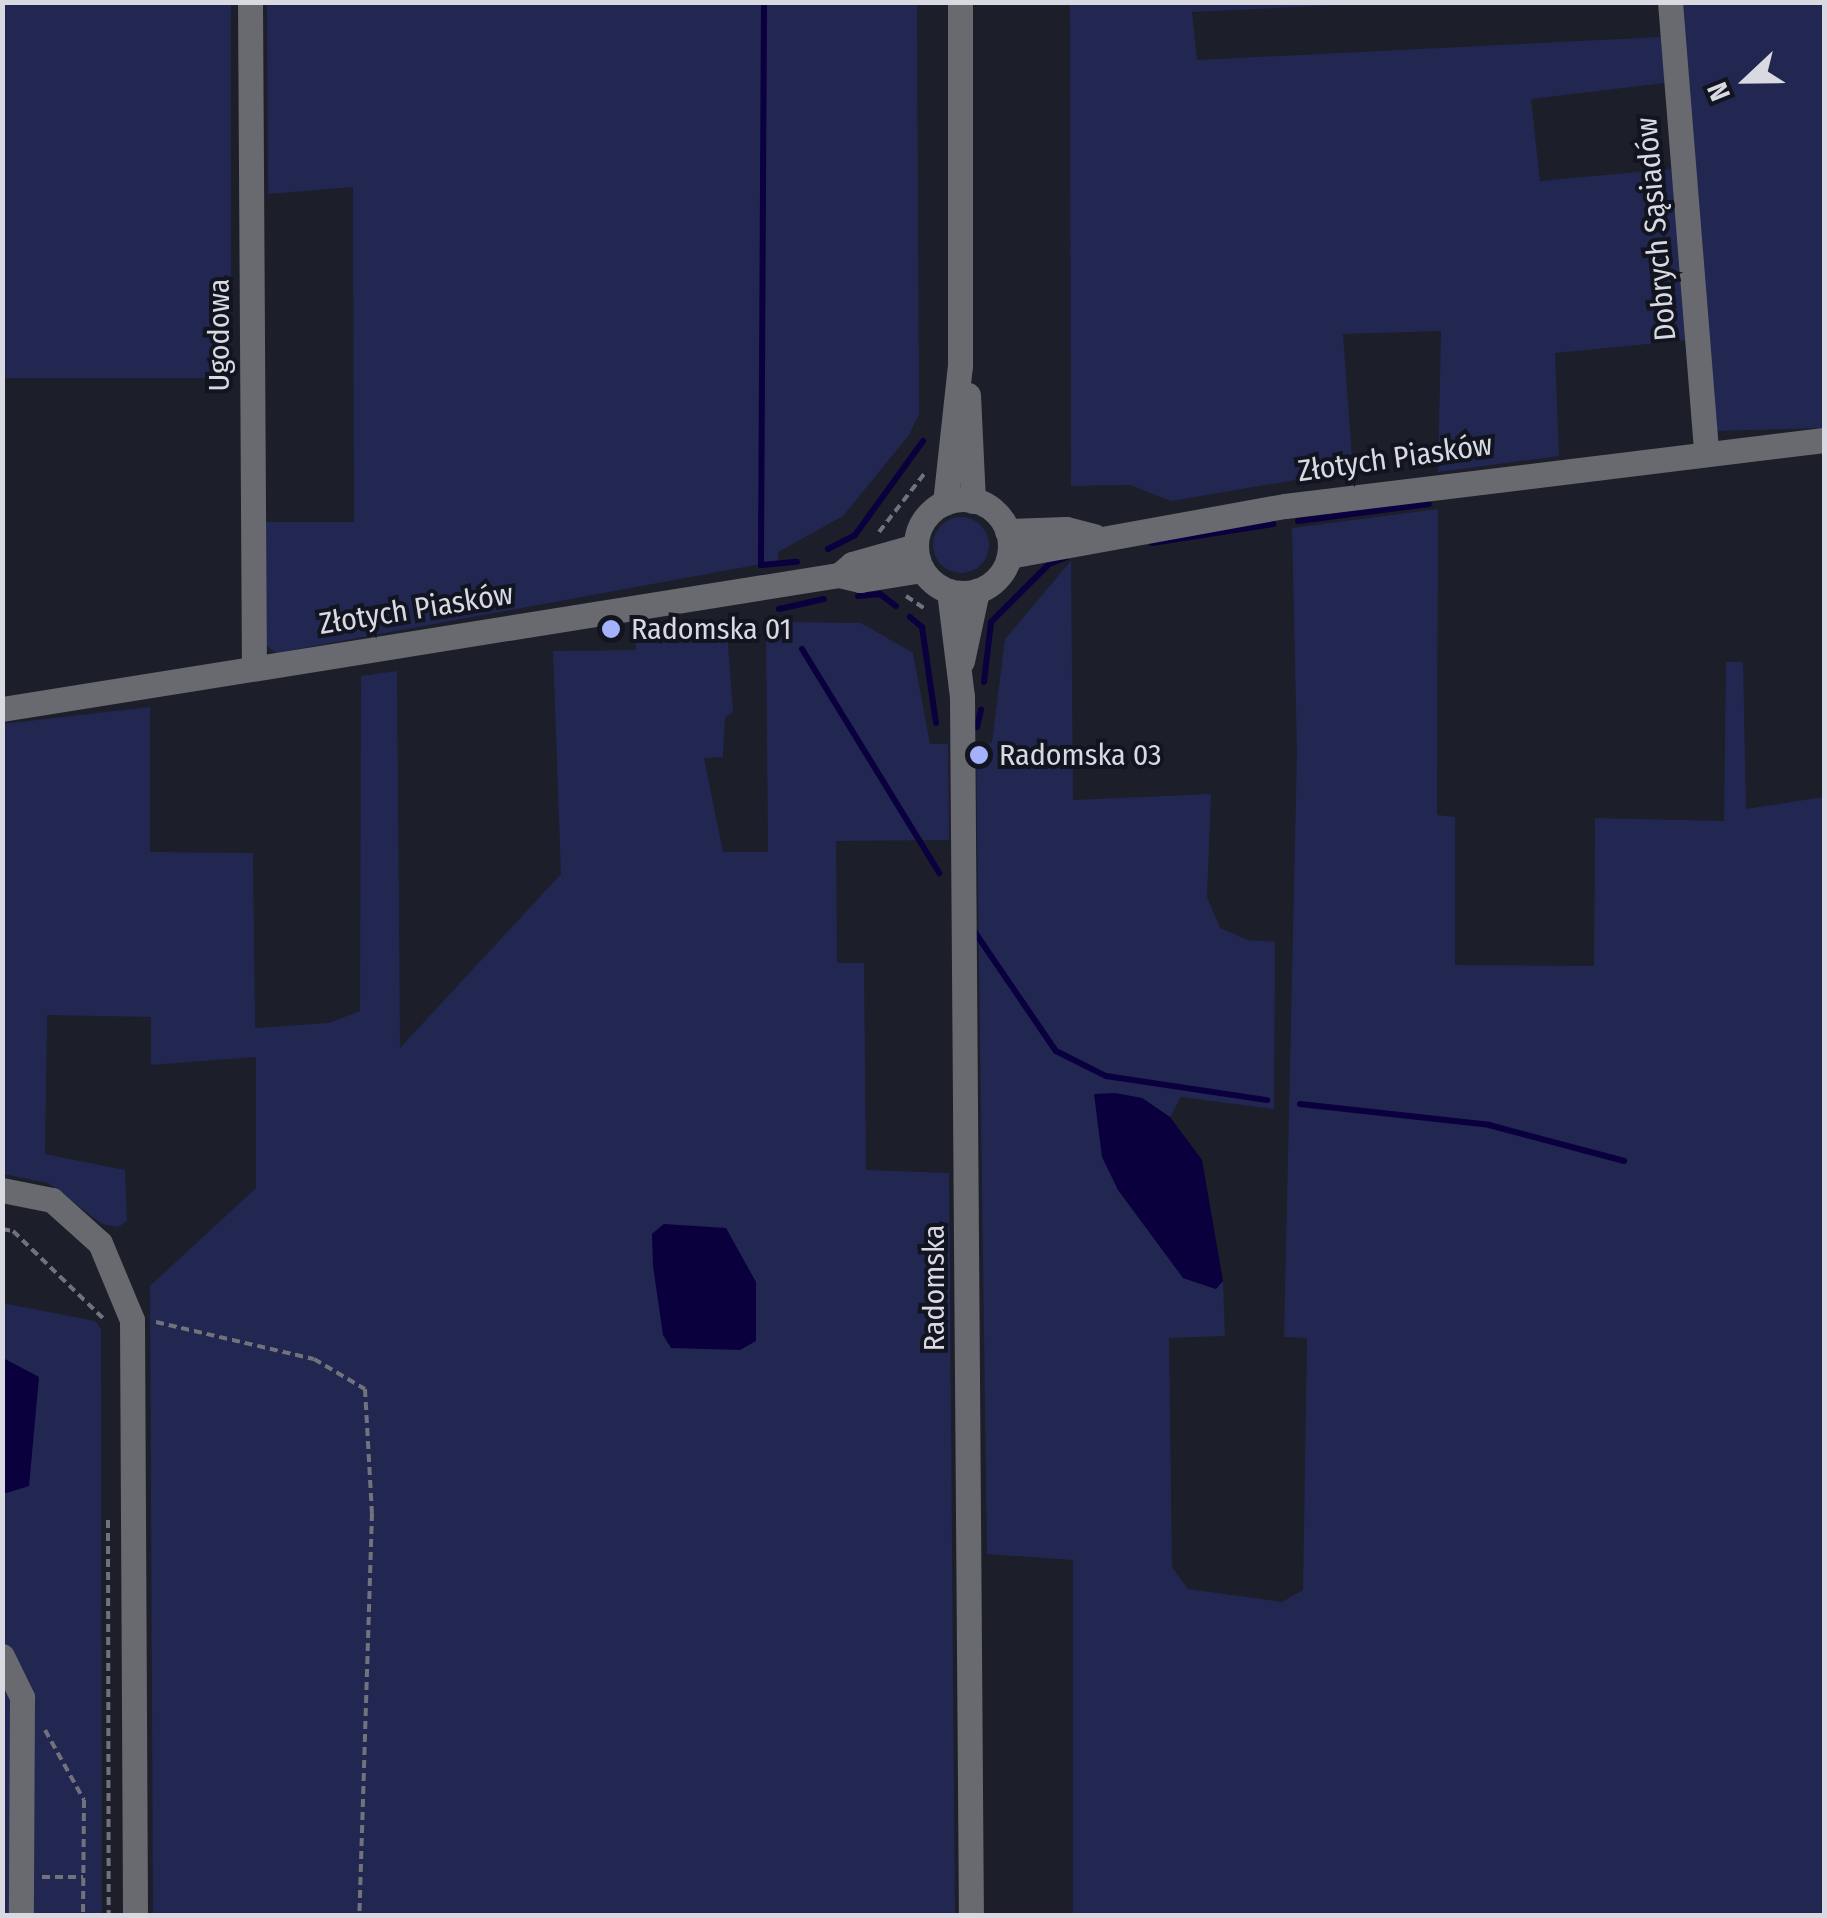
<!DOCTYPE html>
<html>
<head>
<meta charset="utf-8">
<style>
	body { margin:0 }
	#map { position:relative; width:1827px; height:1918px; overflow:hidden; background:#1c1e29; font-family:"Fira Sans Condensed",sans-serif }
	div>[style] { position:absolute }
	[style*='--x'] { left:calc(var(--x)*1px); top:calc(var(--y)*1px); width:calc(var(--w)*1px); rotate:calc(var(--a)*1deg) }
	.green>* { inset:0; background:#222751; transform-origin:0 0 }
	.round { border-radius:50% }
	.water>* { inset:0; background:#09003d }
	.stream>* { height:6px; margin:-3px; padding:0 3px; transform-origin:3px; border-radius:3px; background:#09003d }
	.path>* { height:4px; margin-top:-2px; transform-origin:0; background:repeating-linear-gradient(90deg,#71727c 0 8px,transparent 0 13px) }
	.minor>* { height:25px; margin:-12.5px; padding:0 12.5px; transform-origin:12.5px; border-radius:12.5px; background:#686a70 }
	.minor>.ring { margin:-12.5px; padding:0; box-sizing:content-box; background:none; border:25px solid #686a70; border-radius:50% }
	.dots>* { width:28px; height:28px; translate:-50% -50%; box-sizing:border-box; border:5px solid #12151f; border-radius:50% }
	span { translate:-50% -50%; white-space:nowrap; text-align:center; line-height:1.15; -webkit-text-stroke:8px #12151f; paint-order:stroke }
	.street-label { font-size:30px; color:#d8d9e1 }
	.poi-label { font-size:30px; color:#d8d9e1 }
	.left { translate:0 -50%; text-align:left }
	.frame { position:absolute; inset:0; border:5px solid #d8d9e1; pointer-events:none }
	.north { position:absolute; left:1697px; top:30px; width:100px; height:100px; -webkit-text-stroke:8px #12151f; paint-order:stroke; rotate:248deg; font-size:28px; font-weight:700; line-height:40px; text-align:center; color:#d8d9e1 }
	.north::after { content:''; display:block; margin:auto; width:35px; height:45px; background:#d8d9e1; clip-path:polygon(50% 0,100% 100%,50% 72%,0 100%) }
</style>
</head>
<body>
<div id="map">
	<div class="green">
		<i style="left:2px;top:3px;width:229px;height:375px"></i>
		<i style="clip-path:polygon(267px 3px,917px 3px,919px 414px,909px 435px,843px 516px,778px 552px,778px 561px,276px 653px,264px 644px,262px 522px,354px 522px,353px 187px,268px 194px)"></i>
		<i style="clip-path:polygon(1070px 3px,1380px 3px,1192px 12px,1197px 60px,1661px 37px,1665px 83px,1531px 99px,1540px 181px,1671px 169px,1689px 340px,1555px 353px,1559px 456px,1438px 472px,1441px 331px,1343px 334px,1353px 470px,1171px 501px,1130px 485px,1071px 486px)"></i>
		<i style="clip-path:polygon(1681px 3px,1824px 3px,1824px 428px,1715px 431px)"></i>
		<i style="clip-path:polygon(1438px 509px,1437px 815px,1455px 817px,1455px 965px,1594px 966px,1595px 818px,1724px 821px,1726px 662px,1743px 662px,1746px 809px,1824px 797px,1824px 1915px,1073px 1915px,1073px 1560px,987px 1554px,976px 745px,992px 743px,1005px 639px,1071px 561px,1073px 800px,1211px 794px,1207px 897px,1220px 928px,1248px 940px,1275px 942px,1274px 1109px,1181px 1097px,1170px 1117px,1142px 1098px,1094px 1095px,1183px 1278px,1215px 1289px,1223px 1281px,1225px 1336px,1169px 1338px,1172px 1567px,1188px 1589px,1282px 1602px,1303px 1590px,1307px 1338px,1284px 1337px,1297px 751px,1292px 528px)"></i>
		<i class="round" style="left:933px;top:517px;width:56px;height:56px"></i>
		<i style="clip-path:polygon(evenodd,779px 622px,861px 623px,913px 653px,930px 744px,948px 744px,949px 840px,836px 841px,837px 963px,864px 963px,866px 1170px,949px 1173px,955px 1915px,153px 1915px,150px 1286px,256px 1188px,256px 1057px,151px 1065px,151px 1017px,47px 1015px,45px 1154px,125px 1170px,127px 1221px,118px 1227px,102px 1224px,48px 1183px,3px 1174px,2px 724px,150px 707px,150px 852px,253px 853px,255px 1028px,329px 1023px,360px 1011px,361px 676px,397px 671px,400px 1048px,561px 874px,553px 651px,636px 650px,636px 636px,727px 631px,733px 712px,725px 718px,723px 757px,704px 758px,723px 852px,768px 852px,766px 628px,779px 622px,664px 1224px,714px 1349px,663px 1335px,652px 1234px,664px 1224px)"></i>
		<i style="clip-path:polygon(2px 1303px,95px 1321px,101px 1329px,102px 1915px,3px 1915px)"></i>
	</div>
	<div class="water">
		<i style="clip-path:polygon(1115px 1093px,1142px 1098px,1170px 1117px,1202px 1160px,1223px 1281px,1216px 1289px,1183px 1278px,1118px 1190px,1102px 1157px,1094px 1094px)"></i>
		<i style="clip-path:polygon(664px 1224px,726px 1228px,756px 1282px,756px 1341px,740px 1350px,671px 1348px,663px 1335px,653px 1266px,652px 1234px)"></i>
		<i style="clip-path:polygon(3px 1358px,39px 1377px,29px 1486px,3px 1494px)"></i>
	</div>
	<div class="stream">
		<i style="--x:764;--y:2;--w:563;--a:90.31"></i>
		<i style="--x:761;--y:565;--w:36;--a:-5"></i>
		<i style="--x:1298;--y:521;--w:132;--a:-7.4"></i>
		<i style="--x:1152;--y:543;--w:123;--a:-8.9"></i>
		<i style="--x:828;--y:549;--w:30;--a:-27"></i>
		<i style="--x:855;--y:535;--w:116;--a:-54.1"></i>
		<i style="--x:858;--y:596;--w:22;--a:-5"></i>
		<i style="--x:880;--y:594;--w:20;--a:37"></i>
		<i style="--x:779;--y:609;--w:46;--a:-12.5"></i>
		<i style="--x:910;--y:617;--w:16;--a:40"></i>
		<i style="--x:922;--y:627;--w:97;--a:81.7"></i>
		<i style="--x:802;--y:649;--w:263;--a:58.5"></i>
		<i style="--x:984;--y:682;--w:60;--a:-83.3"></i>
		<i style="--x:991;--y:622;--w:82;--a:-45"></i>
		<i style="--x:1049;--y:564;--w:19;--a:-21"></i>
		<i style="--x:977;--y:727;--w:18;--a:-77"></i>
		<i style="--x:974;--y:931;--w:145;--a:55.7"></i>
		<i style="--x:1056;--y:1051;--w:56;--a:26.6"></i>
		<i style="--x:1106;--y:1076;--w:163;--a:8.5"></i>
		<i style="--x:1300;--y:1104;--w:190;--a:6.3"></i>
		<i style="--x:1489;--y:1125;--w:140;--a:14.9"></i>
	</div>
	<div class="path">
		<i style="--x:879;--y:532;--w:75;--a:-52.1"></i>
		<i style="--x:906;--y:596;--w:25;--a:34"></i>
		<i style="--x:2;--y:1229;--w:11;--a:10"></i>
		<i style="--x:13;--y:1231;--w:129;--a:44.1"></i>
		<i style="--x:156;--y:1322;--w:162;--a:13.2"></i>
		<i style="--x:314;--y:1359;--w:59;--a:30.5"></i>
		<i style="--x:365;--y:1389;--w:124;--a:86.8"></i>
		<i style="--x:372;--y:1513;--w:403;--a:91.8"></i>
		<i style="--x:108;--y:1520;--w:396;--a:89.9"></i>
		<i style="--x:45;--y:1730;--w:80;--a:60.9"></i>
		<i style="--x:84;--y:1800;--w:116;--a:90.5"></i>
		<i style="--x:42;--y:1877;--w:41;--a:0"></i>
	</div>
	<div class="minor">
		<i style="--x:250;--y:2;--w:666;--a:89.66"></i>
		<i style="--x:1670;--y:2;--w:449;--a:85.4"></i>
		<i style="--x:968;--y:395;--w:106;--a:87.3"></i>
		<i class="ring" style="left:916px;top:499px;width:69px;height:69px"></i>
		<i style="--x:945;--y:503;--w:138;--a:-83.8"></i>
		<i style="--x:960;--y:366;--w:364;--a:-90"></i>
		<i style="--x:1007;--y:531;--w:59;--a:-1.9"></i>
		<i style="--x:1066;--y:529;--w:29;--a:14"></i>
		<i style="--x:1009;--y:556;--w:280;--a:-10.3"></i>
		<i style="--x:1285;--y:506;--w:543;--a:-6.98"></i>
		<i style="--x:839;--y:575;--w:17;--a:-40"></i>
		<i style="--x:852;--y:564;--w:66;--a:-15.7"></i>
		<i style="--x:949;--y:591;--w:107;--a:83"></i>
		<i style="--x:962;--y:697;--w:1219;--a:89.58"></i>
		<i style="--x:962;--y:661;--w:72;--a:-77.9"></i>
		<i style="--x:2;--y:709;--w:848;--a:-9.1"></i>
		<i style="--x:839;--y:575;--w:22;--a:13"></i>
		<i style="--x:860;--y:580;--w:63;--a:-9.2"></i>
		<i style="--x:2;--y:1190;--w:51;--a:11.3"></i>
		<i style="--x:52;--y:1200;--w:64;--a:41.9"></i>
		<i style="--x:100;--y:1243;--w:83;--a:67.4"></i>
		<i style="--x:132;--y:1320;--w:596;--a:89.71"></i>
		<i style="--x:2;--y:1656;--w:46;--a:64"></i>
		<i style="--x:22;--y:1697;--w:219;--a:90.3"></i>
	</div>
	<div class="dots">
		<i style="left:611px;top:629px;background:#a4b1fc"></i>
		<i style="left:979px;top:755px;background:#a4b1fc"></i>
	</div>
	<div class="street-label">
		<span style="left:1656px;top:229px;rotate:-95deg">Dobrych Sąsiadów</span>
		<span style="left:219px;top:335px;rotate:-90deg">Ugodowa</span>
		<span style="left:1395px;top:458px;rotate:-8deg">Złotych Piasków</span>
		<span style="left:416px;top:609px;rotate:-9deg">Złotych Piasków</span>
		<span style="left:934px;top:1288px;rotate:-90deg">Radomska</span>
	</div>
	<div class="poi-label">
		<span class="left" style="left:631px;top:629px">Radomska 01</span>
		<span class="left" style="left:999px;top:755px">Radomska 03</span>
	</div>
	<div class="frame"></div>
	<div class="north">N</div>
</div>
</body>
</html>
